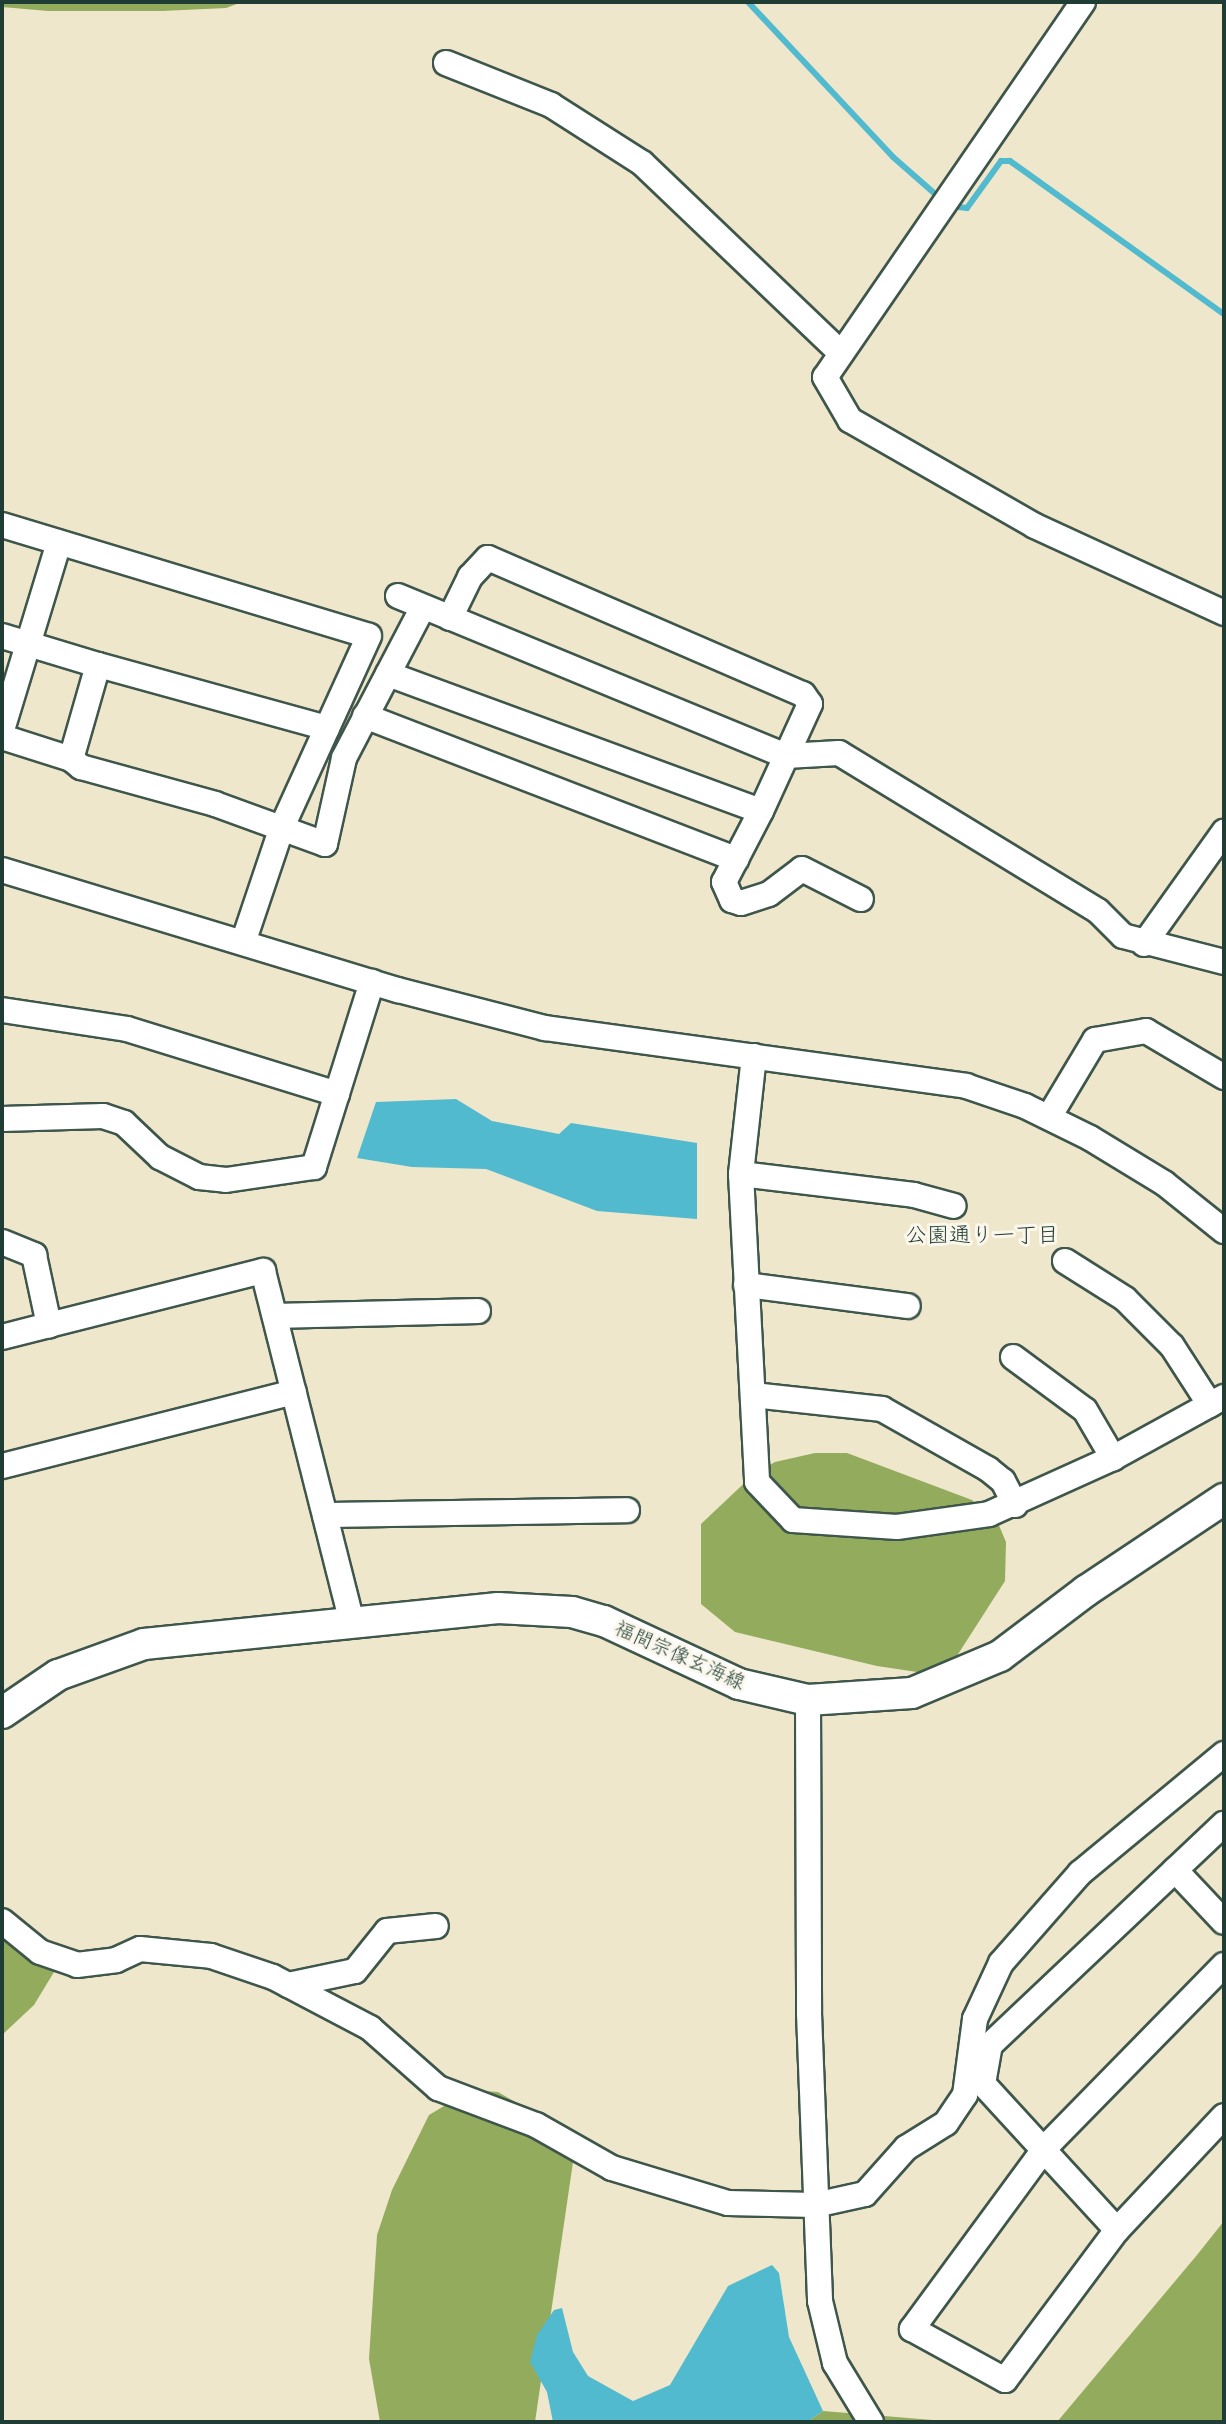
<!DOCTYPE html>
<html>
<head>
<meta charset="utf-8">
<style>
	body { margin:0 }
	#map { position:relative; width:1226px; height:2424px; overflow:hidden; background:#efe7cb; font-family:Pangolin,"Klee One",sans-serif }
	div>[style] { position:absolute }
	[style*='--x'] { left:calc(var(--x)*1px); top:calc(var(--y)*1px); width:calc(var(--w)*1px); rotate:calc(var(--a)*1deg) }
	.forest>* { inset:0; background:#92ab5d }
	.water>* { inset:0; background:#51bace }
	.stream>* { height:6px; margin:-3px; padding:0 3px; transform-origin:3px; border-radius:3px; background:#51bace }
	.roads { filter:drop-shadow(2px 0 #3e564b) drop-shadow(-2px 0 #3e564b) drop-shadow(0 2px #3e564b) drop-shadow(0 -2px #3e564b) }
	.minor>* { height:24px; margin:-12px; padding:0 12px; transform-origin:12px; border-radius:12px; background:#fff }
	.major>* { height:30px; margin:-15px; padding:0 15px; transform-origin:15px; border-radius:15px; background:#fff }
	span { translate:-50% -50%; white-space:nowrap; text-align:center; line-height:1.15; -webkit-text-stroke:6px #fbf7ec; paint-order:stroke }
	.street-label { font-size:20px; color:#1f3d34 }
	.neighbourhood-label { font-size:22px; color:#1f3d34 }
	.frame { position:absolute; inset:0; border:4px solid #1f3d34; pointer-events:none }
</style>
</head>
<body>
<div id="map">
	<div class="forest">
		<i style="clip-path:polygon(2px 2px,242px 2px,226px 8px,162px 11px,48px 11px,2px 7px)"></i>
		<i style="clip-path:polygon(815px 1453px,847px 1453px,972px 1500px,998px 1523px,1006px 1542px,1005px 1581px,953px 1662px,924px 1673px,877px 1666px,735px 1632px,701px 1604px,701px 1524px,755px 1473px,775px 1462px)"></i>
		<i style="clip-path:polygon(24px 1938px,49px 1956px,54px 1972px,34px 2005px,2px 2035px,2px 1940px)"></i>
		<i style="clip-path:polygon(471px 2090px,498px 2092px,548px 2121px,561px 2133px,573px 2162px,535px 2422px,380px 2422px,369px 2359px,377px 2235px,392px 2190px,429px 2115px)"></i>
		<i style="clip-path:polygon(1224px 2221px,1224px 2422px,1057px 2422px,1197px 2255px)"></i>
		<i style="clip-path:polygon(823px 2411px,957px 2422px,807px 2422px)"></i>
	</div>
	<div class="water">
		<i style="clip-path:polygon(456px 1099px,492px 1121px,559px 1134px,571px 1123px,697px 1143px,697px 1219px,597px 1211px,486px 1169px,412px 1167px,357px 1158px,376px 1102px)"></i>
		<i style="clip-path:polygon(772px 2265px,779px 2273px,789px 2337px,823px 2411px,807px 2422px,553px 2422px,547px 2392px,530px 2362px,537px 2335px,554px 2310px,562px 2308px,573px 2352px,588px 2376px,633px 2401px,670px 2385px,728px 2286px)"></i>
	</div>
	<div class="stream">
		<i style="--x:748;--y:2;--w:212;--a:46.9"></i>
		<i style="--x:893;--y:157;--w:64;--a:41.2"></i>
		<i style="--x:950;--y:206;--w:17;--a:7"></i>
		<i style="--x:967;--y:208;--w:58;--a:-54.1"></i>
		<i style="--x:1001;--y:161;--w:9;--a:0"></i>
		<i style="--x:1010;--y:161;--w:263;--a:35.6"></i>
	</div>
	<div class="roads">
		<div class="minor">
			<i style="--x:1083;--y:2;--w:455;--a:124.5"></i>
			<i style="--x:825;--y:377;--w:50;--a:59.8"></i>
			<i style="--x:850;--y:420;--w:213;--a:29.8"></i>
			<i style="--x:1035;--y:526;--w:208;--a:24.7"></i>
			<i style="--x:446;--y:63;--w:113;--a:21.8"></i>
			<i style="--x:551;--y:105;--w:108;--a:32.5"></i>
			<i style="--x:642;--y:163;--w:275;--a:43.7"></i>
			<i style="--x:2;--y:525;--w:383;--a:16.8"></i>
			<i style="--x:369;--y:636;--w:210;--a:114.5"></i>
			<i style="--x:282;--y:827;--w:122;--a:108.6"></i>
			<i style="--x:398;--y:596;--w:420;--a:22.4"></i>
			<i style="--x:786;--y:756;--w:53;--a:-3.2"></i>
			<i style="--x:839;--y:753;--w:303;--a:31.4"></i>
			<i style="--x:1098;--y:911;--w:35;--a:45"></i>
			<i style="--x:1123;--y:936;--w:104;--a:14.4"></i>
			<i style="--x:450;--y:618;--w:46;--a:-64"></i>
			<i style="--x:470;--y:577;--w:26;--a:-47"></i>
			<i style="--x:488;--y:558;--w:343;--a:23.4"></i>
			<i style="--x:803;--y:694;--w:12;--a:55"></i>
			<i style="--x:810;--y:704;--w:118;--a:114.6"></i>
			<i style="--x:2;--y:636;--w:100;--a:16.8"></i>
			<i style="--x:388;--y:674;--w:397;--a:20.2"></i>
			<i style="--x:761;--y:811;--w:80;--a:117.5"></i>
			<i style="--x:724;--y:882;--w:20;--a:66"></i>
			<i style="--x:732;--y:900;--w:9;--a:18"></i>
			<i style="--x:741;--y:903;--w:29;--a:-18"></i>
			<i style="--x:769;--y:894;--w:41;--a:-37.1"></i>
			<i style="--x:802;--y:869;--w:66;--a:27"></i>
			<i style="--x:365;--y:716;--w:398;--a:21.1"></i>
			<i style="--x:327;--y:728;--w:238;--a:-164.6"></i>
			<i style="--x:98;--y:665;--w:98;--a:106"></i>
			<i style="--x:71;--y:759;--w:13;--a:39"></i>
			<i style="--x:81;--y:767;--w:139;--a:15.4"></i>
			<i style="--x:215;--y:804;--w:117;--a:20"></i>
			<i style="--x:325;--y:844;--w:88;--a:-77.5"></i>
			<i style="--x:344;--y:758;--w:170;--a:-62.4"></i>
			<i style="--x:2;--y:730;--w:196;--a:-73.1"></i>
			<i style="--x:2;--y:737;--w:72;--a:17.7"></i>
			<i style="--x:2;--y:870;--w:414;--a:16.9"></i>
			<i style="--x:398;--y:990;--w:152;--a:14.5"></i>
			<i style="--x:545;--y:1028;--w:425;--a:7.8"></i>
			<i style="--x:966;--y:1086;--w:62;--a:18.7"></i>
			<i style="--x:1025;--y:1106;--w:72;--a:26.2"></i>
			<i style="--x:1090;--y:1138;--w:87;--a:31.3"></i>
			<i style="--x:1164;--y:1183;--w:77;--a:38.7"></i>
			<i style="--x:1144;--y:944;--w:138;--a:-54.5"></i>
			<i style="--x:2;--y:1010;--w:126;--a:8.6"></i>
			<i style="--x:127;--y:1029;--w:220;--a:17.2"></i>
			<i style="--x:754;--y:1056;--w:119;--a:96.3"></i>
			<i style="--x:741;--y:1174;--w:308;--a:87"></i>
			<i style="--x:757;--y:1482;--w:52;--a:46.5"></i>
			<i style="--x:793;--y:1520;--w:104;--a:3.9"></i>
			<i style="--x:897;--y:1527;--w:93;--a:-8"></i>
			<i style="--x:989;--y:1514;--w:136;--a:-24.3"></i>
			<i style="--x:1113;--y:1458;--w:127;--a:-28.8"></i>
			<i style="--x:1049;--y:1117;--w:90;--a:-59.1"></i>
			<i style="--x:1095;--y:1040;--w:52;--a:-10"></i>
			<i style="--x:1146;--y:1031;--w:91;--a:30.5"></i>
			<i style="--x:2;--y:1119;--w:101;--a:-1.7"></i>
			<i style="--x:103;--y:1116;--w:22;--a:18"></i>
			<i style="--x:124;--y:1123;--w:50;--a:43.4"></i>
			<i style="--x:160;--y:1157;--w:44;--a:27.1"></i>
			<i style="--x:199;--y:1177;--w:27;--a:6"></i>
			<i style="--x:226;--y:1180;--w:89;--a:-8.4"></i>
			<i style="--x:314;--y:1167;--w:194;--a:-72.6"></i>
			<i style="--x:741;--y:1174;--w:174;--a:6.9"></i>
			<i style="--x:914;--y:1195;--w:41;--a:15.4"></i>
			<i style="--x:2;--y:1242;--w:35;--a:22"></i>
			<i style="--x:34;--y:1255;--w:72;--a:77.9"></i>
			<i style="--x:49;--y:1325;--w:49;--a:165.7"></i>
			<i style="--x:1065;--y:1261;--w:71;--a:32.3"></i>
			<i style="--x:1125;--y:1299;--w:66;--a:45"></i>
			<i style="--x:1172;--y:1346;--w:70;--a:57.2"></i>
			<i style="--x:746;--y:1285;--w:163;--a:7.4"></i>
			<i style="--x:275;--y:1316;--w:203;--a:-1.4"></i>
			<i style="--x:49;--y:1325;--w:221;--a:-14.2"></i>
			<i style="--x:263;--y:1271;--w:363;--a:75.8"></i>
			<i style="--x:1013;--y:1357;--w:89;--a:36.4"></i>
			<i style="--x:1085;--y:1410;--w:56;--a:59.7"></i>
			<i style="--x:753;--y:1395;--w:130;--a:6.2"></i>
			<i style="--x:882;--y:1409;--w:122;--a:29.5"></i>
			<i style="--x:988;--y:1469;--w:19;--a:39"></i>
			<i style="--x:1003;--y:1481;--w:27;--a:63"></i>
			<i style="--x:2;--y:1466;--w:301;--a:-14.2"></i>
			<i style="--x:325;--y:1515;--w:302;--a:-0.9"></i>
			<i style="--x:808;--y:1700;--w:313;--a:89.8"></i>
			<i style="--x:809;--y:2013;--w:288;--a:87.8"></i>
			<i style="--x:820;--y:2301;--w:64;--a:76.4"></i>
			<i style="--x:835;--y:2363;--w:69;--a:58.6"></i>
			<i style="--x:1175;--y:1870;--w:71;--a:46.7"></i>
			<i style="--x:2;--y:1921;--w:49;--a:39.2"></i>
			<i style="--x:40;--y:1952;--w:39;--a:19"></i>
			<i style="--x:77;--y:1965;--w:39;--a:-7"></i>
			<i style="--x:116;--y:1960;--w:26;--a:-25"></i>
			<i style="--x:140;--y:1949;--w:71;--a:5.6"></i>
			<i style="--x:211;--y:1956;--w:65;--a:18.7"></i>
			<i style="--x:273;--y:1977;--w:110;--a:27.7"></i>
			<i style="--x:370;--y:2028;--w:91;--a:41.4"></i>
			<i style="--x:438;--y:2088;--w:105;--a:20.7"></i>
			<i style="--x:536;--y:2125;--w:87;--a:29.5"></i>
			<i style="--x:612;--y:2168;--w:121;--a:16.8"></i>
			<i style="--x:728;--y:2203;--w:87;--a:1.3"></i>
			<i style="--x:815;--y:2205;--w:51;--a:-12.4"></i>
			<i style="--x:865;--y:2194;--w:62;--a:-48.3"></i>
			<i style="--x:906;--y:2148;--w:47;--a:-32"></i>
			<i style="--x:946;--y:2123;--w:34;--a:-56"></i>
			<i style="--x:965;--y:2095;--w:77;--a:-82.5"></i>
			<i style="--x:975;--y:2019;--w:62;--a:-65.1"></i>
			<i style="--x:1001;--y:1963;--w:120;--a:-48.7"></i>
			<i style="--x:1080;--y:1873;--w:187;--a:-39.6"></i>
			<i style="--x:1224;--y:1965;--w:256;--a:134.4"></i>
			<i style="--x:1045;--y:2148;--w:225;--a:126.3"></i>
			<i style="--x:912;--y:2329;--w:106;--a:28.7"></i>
			<i style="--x:1005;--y:2380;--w:187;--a:-53.3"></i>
			<i style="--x:1117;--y:2230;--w:156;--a:-46.8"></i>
			<i style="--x:288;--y:1985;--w:68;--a:-11.8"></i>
			<i style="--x:355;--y:1971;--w:51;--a:-51.3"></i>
			<i style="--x:387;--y:1931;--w:49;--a:-5.8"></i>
			<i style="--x:1117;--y:2230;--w:198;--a:-132.5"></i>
			<i style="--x:983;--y:2084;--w:40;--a:-80"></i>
			<i style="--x:990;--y:2045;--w:322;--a:-43.4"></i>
		</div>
		<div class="major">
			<i style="--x:2;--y:1713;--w:68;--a:-34.2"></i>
			<i style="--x:58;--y:1675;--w:91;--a:-19.8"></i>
			<i style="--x:144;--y:1644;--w:356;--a:-5.8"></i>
			<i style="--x:498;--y:1608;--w:74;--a:3.1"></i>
			<i style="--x:572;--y:1612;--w:33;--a:16"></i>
			<i style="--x:604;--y:1621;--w:149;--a:25"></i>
			<i style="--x:739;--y:1684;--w:71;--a:13.1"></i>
			<i style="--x:808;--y:1700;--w:104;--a:-3.9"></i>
			<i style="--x:912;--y:1693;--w:95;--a:-22.8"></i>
			<i style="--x:1000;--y:1656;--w:108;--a:-37.1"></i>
			<i style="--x:1086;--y:1591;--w:166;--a:-33.7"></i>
		</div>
	</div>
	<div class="street-label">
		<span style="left:680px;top:1655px;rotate:24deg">福間宗像玄海線</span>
	</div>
	<div class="neighbourhood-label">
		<span style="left:982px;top:1236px">公園通り一丁目</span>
	</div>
	<div class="frame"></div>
</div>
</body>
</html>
